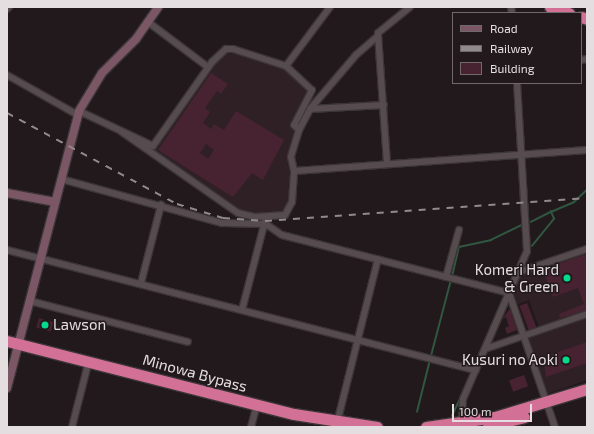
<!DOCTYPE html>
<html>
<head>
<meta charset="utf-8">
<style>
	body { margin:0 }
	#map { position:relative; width:594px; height:434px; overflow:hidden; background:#22191c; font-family:"Exo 2",sans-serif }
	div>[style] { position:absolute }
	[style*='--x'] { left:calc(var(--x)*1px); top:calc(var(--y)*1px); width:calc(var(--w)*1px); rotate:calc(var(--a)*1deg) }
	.built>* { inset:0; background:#2f2025 }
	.stream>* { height:1.5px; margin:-0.75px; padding:0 0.75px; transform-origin:0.75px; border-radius:0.75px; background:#2f5741 }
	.building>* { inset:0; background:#472331; transform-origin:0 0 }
	.roads { filter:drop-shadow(1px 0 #3b3536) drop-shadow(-1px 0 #3b3536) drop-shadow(0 1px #3b3536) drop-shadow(0 -1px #3b3536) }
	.street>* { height:6px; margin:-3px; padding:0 3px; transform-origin:3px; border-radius:3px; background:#564b4f }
	.secondary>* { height:8px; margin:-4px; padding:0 4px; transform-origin:4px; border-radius:4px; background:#7b5664 }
	.highway>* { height:11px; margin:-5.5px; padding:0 5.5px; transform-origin:5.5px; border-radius:5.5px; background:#d27096 }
	.rail>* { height:1.5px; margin-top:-0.75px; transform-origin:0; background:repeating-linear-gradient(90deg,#918a8c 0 7px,transparent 0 14px) }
	.dots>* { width:11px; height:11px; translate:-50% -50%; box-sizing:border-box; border:2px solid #22191c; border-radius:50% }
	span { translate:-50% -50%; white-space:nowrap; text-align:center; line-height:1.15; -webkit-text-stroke:3px #22191c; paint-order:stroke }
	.poi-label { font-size:15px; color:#e4dee0 }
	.right { translate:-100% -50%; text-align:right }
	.left { translate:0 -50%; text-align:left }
	.street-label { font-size:15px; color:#e4dee0 }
	.frame { position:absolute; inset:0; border:8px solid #e4dee0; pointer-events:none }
	.legend { position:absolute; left:452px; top:12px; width:130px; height:72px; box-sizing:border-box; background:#22191c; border:1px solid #70686a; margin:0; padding:5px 7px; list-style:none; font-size:12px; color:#e4dee0 }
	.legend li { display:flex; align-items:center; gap:8px; height:20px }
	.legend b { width:20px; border:1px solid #70686a }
	.scale { position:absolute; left:452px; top:404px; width:80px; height:18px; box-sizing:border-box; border:2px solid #e4dee0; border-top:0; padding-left:5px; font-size:12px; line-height:14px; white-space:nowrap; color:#e4dee0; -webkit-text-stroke:3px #22191c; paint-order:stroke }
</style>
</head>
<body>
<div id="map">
	<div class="built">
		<i style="clip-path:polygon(226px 49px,286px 66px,312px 90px,294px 125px,299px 130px,292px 151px,292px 202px,285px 215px,245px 217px,126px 137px,153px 146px,212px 62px)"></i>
		<i style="clip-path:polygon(587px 250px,587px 380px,544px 395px,524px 335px,540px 330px,529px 300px,515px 305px,513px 290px,520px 273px)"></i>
	</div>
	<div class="stream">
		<i style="--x:531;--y:222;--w:22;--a:-27"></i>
		<i style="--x:532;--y:246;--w:35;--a:-51"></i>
		<i style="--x:554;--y:219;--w:8;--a:-113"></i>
		<i style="--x:551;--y:212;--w:25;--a:-23"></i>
		<i style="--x:574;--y:202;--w:18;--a:-43"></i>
		<i style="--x:452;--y:277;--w:31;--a:-77"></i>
		<i style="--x:459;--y:247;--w:33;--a:-12"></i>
		<i style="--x:491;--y:240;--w:34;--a:-26"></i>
		<i style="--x:431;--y:356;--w:79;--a:-75.3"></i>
		<i style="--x:417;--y:412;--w:54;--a:-76"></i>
		<i style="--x:452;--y:416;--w:21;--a:-65"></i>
	</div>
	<div class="building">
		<i style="clip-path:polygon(evenodd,211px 73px,228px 84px,221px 94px,217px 91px,205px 108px,210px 112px,203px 123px,211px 129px,214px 124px,224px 130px,236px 111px,284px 140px,263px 180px,252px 173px,233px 197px,158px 150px,211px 73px,206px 144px,214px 150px,208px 159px,200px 153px,206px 144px)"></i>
		<i style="clip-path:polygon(587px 254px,587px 310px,560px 318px,559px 314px,584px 304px,578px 288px,553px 297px,543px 269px)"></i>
		<i style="left:527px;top:303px;width:26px;height:8px;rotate:69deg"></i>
		<i style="clip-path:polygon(510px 309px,517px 330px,507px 334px,505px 328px,509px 326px,506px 317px,502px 319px)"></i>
		<i style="left:39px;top:318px;width:15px;height:10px;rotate:16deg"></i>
		<i style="clip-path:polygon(587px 342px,587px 363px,546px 377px,544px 357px)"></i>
		<i style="left:524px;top:375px;width:12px;height:16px;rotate:70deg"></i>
	</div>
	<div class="roads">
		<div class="street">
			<i style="--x:511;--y:7;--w:6;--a:81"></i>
			<i style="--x:7;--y:9;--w:3;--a:-45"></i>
			<i style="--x:148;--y:22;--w:75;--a:36.9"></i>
			<i style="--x:581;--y:60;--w:6;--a:-9"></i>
			<i style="--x:286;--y:66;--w:74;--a:-53.3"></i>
			<i style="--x:7;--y:75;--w:81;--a:29.4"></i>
			<i style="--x:310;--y:109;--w:71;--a:-49.6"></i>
			<i style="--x:356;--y:55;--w:29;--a:-41"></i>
			<i style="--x:79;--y:111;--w:82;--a:25.3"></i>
			<i style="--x:153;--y:146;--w:103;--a:-54.9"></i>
			<i style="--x:212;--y:62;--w:19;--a:-43"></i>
			<i style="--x:226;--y:49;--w:7;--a:0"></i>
			<i style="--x:233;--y:49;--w:56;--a:17.8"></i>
			<i style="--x:286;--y:66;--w:35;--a:43"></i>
			<i style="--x:312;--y:90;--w:39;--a:117"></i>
			<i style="--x:294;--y:125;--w:7;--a:45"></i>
			<i style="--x:299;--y:130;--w:28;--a:107"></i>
			<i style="--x:291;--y:157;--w:14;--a:78"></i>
			<i style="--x:299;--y:130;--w:24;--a:-62"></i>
			<i style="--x:310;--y:109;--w:74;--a:-3.1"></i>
			<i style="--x:122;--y:132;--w:141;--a:34.9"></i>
			<i style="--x:238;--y:213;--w:17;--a:13"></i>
			<i style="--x:255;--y:217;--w:30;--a:-4"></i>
			<i style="--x:285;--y:215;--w:15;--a:-62"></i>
			<i style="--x:292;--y:202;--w:31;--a:-86"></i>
			<i style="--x:294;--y:171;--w:294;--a:-4.1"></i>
			<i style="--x:387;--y:163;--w:130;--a:-94"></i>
			<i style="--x:378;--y:33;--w:41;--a:-39.1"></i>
			<i style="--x:61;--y:179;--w:167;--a:15.3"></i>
			<i style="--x:222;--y:223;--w:44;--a:1.3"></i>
			<i style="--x:266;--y:224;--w:19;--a:35"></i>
			<i style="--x:282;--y:235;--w:234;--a:14.3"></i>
			<i style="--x:509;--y:293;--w:142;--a:71.1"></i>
			<i style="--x:7;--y:250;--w:484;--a:14.4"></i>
			<i style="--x:519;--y:272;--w:72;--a:-18.7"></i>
			<i style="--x:446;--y:277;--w:49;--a:-74.5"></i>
			<i style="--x:141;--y:283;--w:81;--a:-75.6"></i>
			<i style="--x:30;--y:301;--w:163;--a:14.5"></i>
			<i style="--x:242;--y:310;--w:92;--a:-75.5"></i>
			<i style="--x:485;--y:349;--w:108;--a:-18.9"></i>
			<i style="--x:462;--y:424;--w:25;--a:-88"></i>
			<i style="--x:463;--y:399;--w:161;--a:-66.6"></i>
			<i style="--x:527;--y:251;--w:168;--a:-93.4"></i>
			<i style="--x:72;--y:427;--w:61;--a:-75.7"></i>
			<i style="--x:251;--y:427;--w:16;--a:-75"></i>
			<i style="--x:336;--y:427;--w:173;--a:-76"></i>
		</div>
		<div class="secondary">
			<i style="--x:7;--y:193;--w:49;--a:10.6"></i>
			<i style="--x:7;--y:388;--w:286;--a:-75.4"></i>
			<i style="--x:79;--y:111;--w:44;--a:-58.8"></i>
			<i style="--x:102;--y:73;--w:48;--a:-45"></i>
			<i style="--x:136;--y:39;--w:39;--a:-55"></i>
		</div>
		<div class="highway">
			<i style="--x:550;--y:7;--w:20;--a:18"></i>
			<i style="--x:581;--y:17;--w:6;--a:18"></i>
			<i style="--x:7;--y:341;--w:296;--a:14.3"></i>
			<i style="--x:294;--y:414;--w:84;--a:8.9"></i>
			<i style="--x:488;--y:426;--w:37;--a:-14"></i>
			<i style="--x:426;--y:427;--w:70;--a:-8.2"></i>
			<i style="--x:495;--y:417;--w:96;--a:-16.9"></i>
		</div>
	</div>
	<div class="rail">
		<i style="--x:7;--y:113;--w:193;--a:28.2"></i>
		<i style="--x:177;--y:204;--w:48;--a:16.9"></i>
		<i style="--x:223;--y:218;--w:42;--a:4.1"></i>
		<i style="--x:265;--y:221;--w:323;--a:-4.1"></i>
	</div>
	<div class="dots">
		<i style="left:567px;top:278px;background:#05d98b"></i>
		<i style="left:45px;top:325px;background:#05d98b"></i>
		<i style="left:566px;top:360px;background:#05d98b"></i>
	</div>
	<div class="poi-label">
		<span class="right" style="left:559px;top:278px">Komeri Hard<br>&amp; Green</span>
		<span class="left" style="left:53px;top:325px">Lawson</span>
		<span class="right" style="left:558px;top:360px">Kusuri no Aoki</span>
	</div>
	<div class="street-label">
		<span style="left:195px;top:373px;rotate:15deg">Minowa Bypass</span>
	</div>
	<div class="frame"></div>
	<ul class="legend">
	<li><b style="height:5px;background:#7b5664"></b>Road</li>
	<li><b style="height:5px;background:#918a8c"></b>Railway</li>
	<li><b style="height:11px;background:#472331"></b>Building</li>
	</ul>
	<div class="scale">100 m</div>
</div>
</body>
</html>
